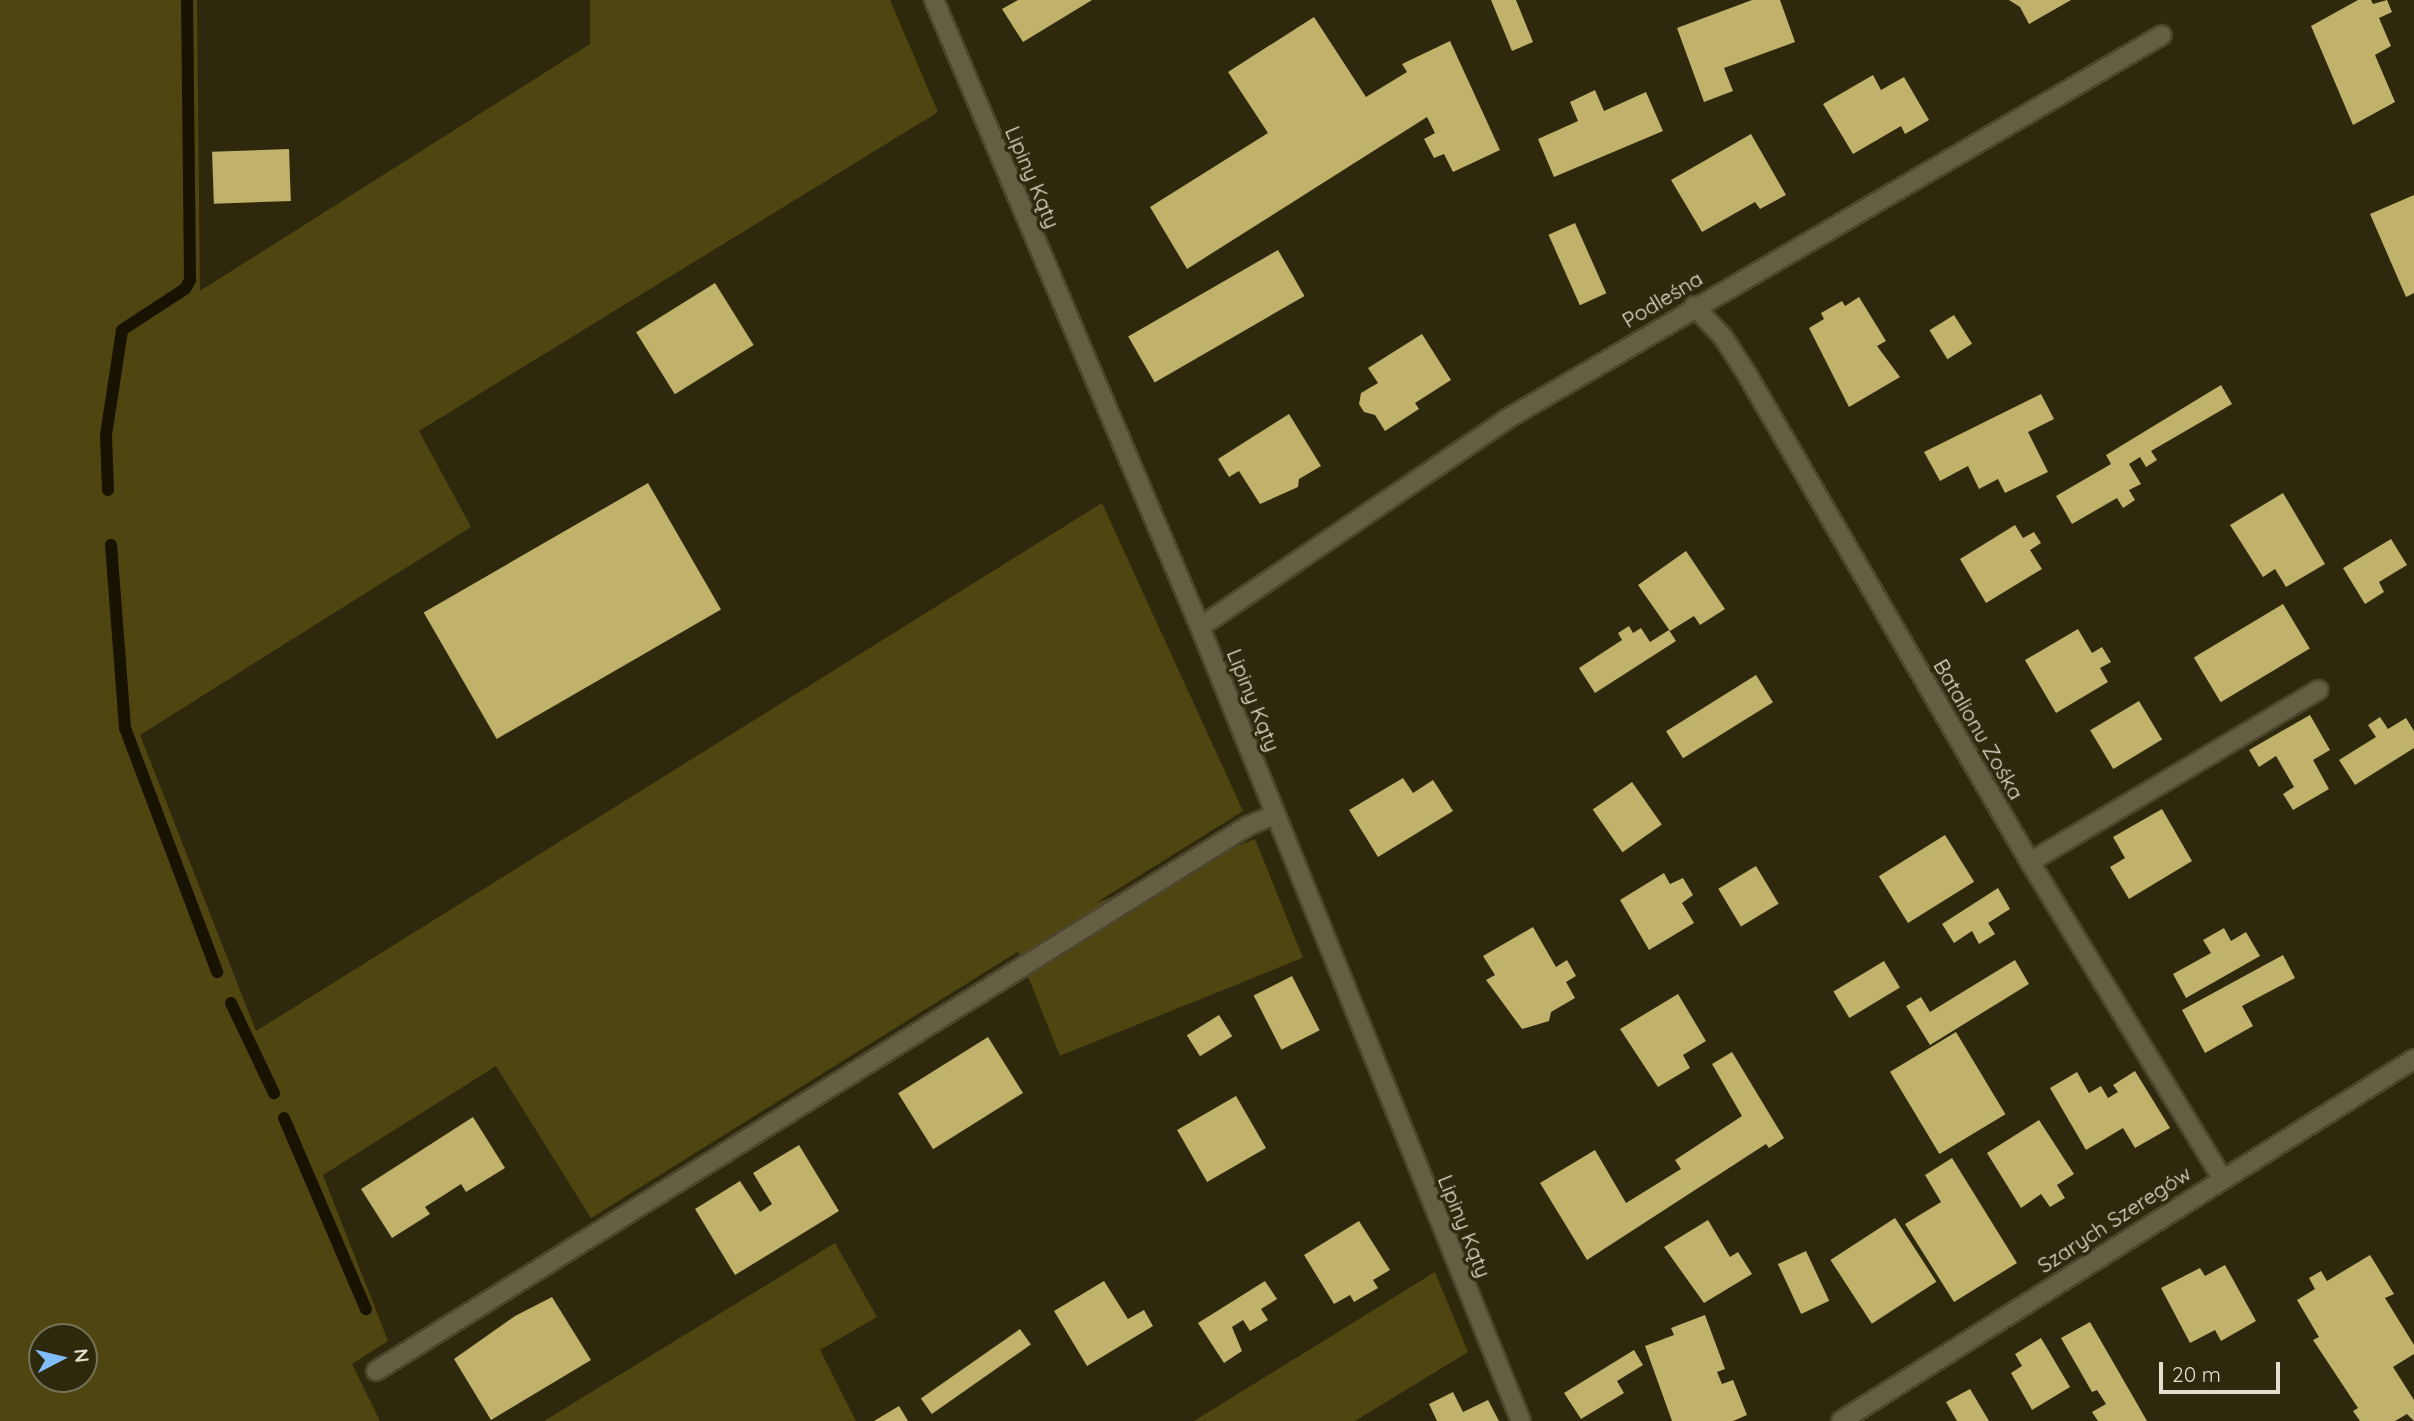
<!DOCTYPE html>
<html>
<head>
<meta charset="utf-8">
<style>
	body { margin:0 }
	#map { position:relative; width:2414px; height:1421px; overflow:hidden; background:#2e290d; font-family:Quicksand,sans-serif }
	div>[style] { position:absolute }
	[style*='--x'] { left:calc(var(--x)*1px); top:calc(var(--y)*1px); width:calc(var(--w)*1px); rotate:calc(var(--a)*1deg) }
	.green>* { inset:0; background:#4f4511; transform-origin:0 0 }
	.stream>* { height:12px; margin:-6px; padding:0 6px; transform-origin:6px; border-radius:6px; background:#181301 }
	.building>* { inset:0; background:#c0b26a; transform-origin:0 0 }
	.roads { filter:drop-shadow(2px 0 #4b462c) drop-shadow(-2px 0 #4b462c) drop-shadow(0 2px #4b462c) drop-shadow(0 -2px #4b462c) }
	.service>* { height:18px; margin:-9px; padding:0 9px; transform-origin:9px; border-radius:9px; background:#645f43 }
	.minor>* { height:18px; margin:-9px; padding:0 9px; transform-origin:9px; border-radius:9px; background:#645f43 }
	span { translate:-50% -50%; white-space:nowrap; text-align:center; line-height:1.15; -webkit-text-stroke:7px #2e290d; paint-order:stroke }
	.street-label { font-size:21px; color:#e2dfce }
	.north { position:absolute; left:28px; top:1323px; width:70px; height:70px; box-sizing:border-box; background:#2e290d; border:2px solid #76725a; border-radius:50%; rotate:83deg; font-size:19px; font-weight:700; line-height:28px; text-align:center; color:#e2dfce }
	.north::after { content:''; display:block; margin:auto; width:24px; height:32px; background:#80bdfa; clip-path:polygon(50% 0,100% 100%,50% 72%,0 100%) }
	.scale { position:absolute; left:2159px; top:1362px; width:121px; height:32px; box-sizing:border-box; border:4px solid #e2dfce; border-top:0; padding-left:9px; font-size:21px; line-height:24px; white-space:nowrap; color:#e2dfce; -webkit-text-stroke:5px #2e290d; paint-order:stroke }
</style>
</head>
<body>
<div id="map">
	<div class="green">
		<i style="clip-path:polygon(evenodd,0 0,197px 0,200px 291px,590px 44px,590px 0,890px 0,938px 112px,419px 431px,471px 527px,140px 735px,256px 1031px,1102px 503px,1243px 811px,591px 1218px,496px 1066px,323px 1175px,388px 1341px,352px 1364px,380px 1421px,0 1421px,0 0,42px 1337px,84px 1337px,84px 1379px,42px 1379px,42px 1337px)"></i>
		<i style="left:1255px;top:839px;width:128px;height:262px;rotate:68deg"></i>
		<i style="clip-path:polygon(835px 1243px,877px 1317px,820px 1350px,856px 1421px,544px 1421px)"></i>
		<i style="clip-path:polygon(1435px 1272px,1468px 1352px,1355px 1421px,1194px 1421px)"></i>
	</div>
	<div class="stream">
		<i style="--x:108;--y:490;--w:55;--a:-92.1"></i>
		<i style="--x:106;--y:435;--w:106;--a:-81.3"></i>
		<i style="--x:122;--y:330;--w:75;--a:-33.1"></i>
		<i style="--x:185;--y:289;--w:10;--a:-61"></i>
		<i style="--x:190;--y:280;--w:280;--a:-90.6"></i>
		<i style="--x:111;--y:545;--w:184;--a:85.6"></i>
		<i style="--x:125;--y:728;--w:261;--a:69.3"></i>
		<i style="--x:231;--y:1003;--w:100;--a:64.5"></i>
		<i style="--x:284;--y:1118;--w:208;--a:66.8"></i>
	</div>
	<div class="building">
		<i style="clip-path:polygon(1018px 0,1092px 0,1023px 42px,1002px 9px)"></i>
		<i style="clip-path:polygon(1491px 0,1516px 0,1533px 42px,1512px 51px)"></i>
		<i style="clip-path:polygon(1752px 0,1780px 0,1795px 42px,1724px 68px,1733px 91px,1704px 102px,1677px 28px)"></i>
		<i style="clip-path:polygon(2009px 0,2071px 0,2029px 24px,2020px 7px)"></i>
		<i style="clip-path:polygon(2358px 0,2371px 0,2373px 4px,2387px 0,2392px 12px,2379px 18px,2391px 46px,2375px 55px,2395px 102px,2353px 125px,2311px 26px)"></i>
		<i style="clip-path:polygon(1314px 17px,1366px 97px,1407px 72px,1402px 64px,1450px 41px,1500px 150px,1453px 172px,1444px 154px,1434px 158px,1424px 139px,1435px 133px,1427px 117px,1187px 269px,1150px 207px,1268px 133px,1228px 72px)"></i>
		<i style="clip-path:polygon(1873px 75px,1881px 90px,1904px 77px,1929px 120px,1905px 134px,1901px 126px,1853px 154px,1823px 104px)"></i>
		<i style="clip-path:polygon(1595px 90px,1604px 111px,1646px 92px,1663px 131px,1554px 177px,1538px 139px,1578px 121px,1570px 102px)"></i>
		<i style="clip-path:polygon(1751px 134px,1786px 195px,1760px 209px,1755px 202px,1702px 232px,1671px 180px)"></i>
		<i style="left:289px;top:149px;width:52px;height:77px;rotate:88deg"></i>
		<i style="clip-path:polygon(2414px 195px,2414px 293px,2406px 297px,2370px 214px)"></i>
		<i style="left:1575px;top:223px;width:77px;height:29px;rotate:66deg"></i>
		<i style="left:1278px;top:250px;width:53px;height:173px;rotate:60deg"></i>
		<i style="left:715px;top:283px;width:73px;height:93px;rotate:58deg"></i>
		<i style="clip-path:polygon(1859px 297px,1886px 341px,1877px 346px,1900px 377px,1849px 407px,1809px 328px,1824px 319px,1821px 313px,1842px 301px,1845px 306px)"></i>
		<i style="left:1954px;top:315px;width:34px;height:29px;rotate:58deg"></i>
		<i style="clip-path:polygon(1422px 334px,1451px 380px,1415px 403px,1419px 409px,1385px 431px,1375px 415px,1364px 412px,1359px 404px,1361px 393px,1378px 383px,1368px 368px)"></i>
		<i style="clip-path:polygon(2221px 385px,2232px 404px,2151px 451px,2157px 460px,2146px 467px,2140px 457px,2129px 464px,2141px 484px,2129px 490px,2135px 500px,2123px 508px,2117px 498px,2072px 524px,2056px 496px,2111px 464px,2106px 455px)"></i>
		<i style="clip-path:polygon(2041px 394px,2054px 419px,2028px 432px,2048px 472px,2005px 493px,1998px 479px,1979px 489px,1968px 466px,1940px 481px,1924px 452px)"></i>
		<i style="clip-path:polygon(1289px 414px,1321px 466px,1299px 479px,1298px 487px,1260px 504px,1239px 471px,1229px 477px,1218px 459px)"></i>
		<i style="left:648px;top:483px;width:146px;height:259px;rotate:60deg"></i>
		<i style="clip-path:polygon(2283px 493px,2325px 564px,2286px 587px,2275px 569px,2263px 577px,2230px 525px)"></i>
		<i style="clip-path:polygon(2015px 525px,2023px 538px,2034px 532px,2041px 543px,2030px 550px,2042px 569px,1986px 603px,1960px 559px)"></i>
		<i style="clip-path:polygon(2391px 539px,2407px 565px,2379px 582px,2384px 592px,2365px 604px,2343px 568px)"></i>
		<i style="clip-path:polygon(1686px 551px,1725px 609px,1700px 625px,1694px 616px,1670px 631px,1638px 585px)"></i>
		<i style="left:2283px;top:604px;width:52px;height:104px;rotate:59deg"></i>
		<i style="clip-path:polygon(1629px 626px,1633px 633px,1641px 628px,1650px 642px,1669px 630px,1676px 641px,1595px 693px,1579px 668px,1622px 640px,1618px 633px)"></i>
		<i style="clip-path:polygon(2078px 629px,2092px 653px,2102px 647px,2111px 662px,2100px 668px,2108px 682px,2056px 713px,2025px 660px)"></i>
		<i style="left:1756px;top:675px;width:32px;height:106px;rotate:58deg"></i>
		<i style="left:2139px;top:701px;width:45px;height:57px;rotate:59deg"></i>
		<i style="clip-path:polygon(2310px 715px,2330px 750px,2313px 760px,2329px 789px,2293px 810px,2283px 794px,2294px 787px,2276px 756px,2259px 767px,2249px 750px)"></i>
		<i style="clip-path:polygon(2380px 717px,2388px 729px,2406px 718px,2414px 731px,2414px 748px,2355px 785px,2339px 760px,2376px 737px,2368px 725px)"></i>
		<i style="clip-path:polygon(1403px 778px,1413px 793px,1433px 780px,1453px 811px,1378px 857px,1349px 810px)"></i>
		<i style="left:1632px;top:782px;width:52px;height:48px;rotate:55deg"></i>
		<i style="clip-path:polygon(2162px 809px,2192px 861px,2129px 899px,2110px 867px,2125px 858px,2113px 837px)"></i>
		<i style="left:1945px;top:835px;width:55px;height:78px;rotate:58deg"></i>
		<i style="left:1756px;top:866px;width:44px;height:44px;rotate:59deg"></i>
		<i style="clip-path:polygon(1664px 873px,1670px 884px,1683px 878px,1693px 895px,1682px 903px,1694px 923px,1649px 950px,1620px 900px)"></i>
		<i style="clip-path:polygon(1998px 888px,2010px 909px,1988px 923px,1995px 934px,1979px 944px,1972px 931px,1954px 943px,1942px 924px)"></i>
		<i style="clip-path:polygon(1533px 927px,1556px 967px,1567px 960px,1576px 976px,1566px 982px,1575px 998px,1551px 1012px,1549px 1021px,1522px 1029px,1486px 980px,1495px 975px,1483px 956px)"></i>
		<i style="clip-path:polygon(2224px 928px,2231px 941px,2246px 932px,2260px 956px,2186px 998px,2173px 974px,2211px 953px,2203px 940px)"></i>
		<i style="clip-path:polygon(2283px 955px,2295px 978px,2242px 1006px,2253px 1026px,2205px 1053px,2182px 1010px)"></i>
		<i style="clip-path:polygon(2015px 960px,2029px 984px,1930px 1045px,1906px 1006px,1921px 997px,1930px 1012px)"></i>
		<i style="left:1884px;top:961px;width:31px;height:59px;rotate:59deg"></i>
		<i style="left:1292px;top:976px;width:61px;height:43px;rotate:63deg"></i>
		<i style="clip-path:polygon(1678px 994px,1706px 1041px,1683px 1055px,1690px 1068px,1658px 1087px,1620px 1029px)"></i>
		<i style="left:1219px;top:1015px;width:25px;height:38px;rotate:58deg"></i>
		<i style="left:1956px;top:1032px;width:96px;height:77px;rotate:59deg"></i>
		<i style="left:988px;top:1037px;width:66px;height:106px;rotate:58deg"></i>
		<i style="clip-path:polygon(1732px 1052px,1784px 1138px,1769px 1148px,1766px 1144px,1587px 1260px,1540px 1183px,1595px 1150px,1626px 1203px,1681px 1169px,1675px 1160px,1742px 1116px,1712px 1064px)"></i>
		<i style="clip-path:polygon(2135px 1071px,2170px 1128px,2135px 1148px,2123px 1128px,2086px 1150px,2050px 1088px,2077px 1072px,2089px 1093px,2101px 1086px,2108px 1098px,2118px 1092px,2113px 1085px)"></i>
		<i style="left:1236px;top:1096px;width:60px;height:68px;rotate:60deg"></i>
		<i style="clip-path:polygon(473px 1117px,505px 1168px,466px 1192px,461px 1184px,444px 1195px,425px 1207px,430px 1214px,392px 1238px,361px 1189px)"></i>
		<i style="clip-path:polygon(2039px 1120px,2074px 1174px,2057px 1185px,2065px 1198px,2050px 1207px,2041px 1194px,2021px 1208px,1987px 1153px)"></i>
		<i style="clip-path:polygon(799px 1145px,839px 1211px,735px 1275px,695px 1209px,740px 1181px,760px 1212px,772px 1204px,753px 1173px)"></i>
		<i style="clip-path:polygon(1952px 1158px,2017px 1263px,1954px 1302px,1905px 1224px,1941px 1202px,1925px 1175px)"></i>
		<i style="left:1895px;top:1218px;width:76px;height:77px;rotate:57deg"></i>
		<i style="clip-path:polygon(1708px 1220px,1730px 1257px,1738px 1252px,1752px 1274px,1704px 1303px,1664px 1247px)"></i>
		<i style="clip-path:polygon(1359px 1221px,1390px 1270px,1373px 1280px,1378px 1288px,1354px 1302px,1350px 1295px,1334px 1304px,1304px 1255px)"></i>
		<i style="left:1806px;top:1251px;width:55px;height:31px;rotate:65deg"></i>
		<i style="clip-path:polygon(2370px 1255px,2394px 1294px,2385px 1298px,2414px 1345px,2414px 1354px,2393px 1367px,2414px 1400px,2414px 1421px,2407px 1414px,2395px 1421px,2360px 1421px,2353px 1411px,2358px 1408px,2313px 1340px,2319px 1337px,2297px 1300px,2315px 1289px,2309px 1278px,2321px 1271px,2327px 1281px)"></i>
		<i style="clip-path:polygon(2225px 1265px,2256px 1321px,2221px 1341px,2215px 1330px,2190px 1343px,2161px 1288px,2200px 1268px,2205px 1276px)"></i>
		<i style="clip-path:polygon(1104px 1281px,1128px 1319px,1144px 1310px,1153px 1326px,1087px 1366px,1054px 1311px)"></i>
		<i style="clip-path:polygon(1265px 1281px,1277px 1299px,1261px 1309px,1268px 1320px,1250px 1331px,1243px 1320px,1232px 1327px,1242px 1351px,1224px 1363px,1198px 1323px)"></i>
		<i style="clip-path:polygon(552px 1297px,591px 1360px,491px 1420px,454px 1359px,515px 1316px)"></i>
		<i style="clip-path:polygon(1705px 1315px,1725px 1369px,1717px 1372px,1722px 1384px,1733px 1380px,1747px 1415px,1733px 1421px,1672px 1421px,1645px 1346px,1674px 1335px,1671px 1328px)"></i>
		<i style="clip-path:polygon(2090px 1322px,2147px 1421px,2098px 1421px,2092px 1412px,2106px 1404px,2097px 1390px,2092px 1392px,2061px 1338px)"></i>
		<i style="left:1020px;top:1329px;width:19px;height:121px;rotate:55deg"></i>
		<i style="clip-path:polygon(2041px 1338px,2070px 1387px,2032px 1410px,2011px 1373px,2022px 1366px,2015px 1354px)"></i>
		<i style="clip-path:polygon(1634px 1350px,1643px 1365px,1617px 1381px,1624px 1393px,1581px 1419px,1564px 1393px)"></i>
		<i style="clip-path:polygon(1970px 1389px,1989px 1421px,1957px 1421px,1946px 1402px)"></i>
		<i style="clip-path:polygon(1453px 1392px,1463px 1412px,1488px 1400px,1499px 1421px,1437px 1421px,1429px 1404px)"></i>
		<i style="clip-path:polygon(899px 1406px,908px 1421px,874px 1421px)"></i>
	</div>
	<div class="roads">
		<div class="service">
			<i style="--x:2030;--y:862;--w:336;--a:-30.8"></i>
			<i style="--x:376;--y:1371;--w:1028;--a:-32.01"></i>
			<i style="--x:1248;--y:826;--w:30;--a:-23"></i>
		</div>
		<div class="minor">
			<i style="--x:934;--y:0;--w:681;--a:67.01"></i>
			<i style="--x:1200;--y:627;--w:856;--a:67.99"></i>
			<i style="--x:1694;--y:306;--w:42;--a:46.9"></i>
			<i style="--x:1723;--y:337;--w:46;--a:57.3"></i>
			<i style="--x:1748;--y:376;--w:562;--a:59.88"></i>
			<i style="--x:2030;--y:862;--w:370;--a:58.7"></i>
			<i style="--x:1200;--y:627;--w:371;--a:-34.1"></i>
			<i style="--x:1507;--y:419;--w:759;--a:-30.38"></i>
			<i style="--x:1841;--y:1421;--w:678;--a:-32.28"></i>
		</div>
	</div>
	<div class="street-label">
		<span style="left:1033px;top:177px;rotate:67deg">Lipiny Kąty</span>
		<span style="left:1662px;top:299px;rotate:-31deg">Podleśna</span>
		<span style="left:1254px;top:700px;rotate:68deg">Lipiny Kąty</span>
		<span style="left:1979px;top:729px;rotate:60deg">Batalionu Zośka</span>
		<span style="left:2114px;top:1219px;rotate:-33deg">Szarych Szeregów</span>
		<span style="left:1465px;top:1226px;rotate:68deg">Lipiny Kąty</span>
	</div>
	<div class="north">N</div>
	<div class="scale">20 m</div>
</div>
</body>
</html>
